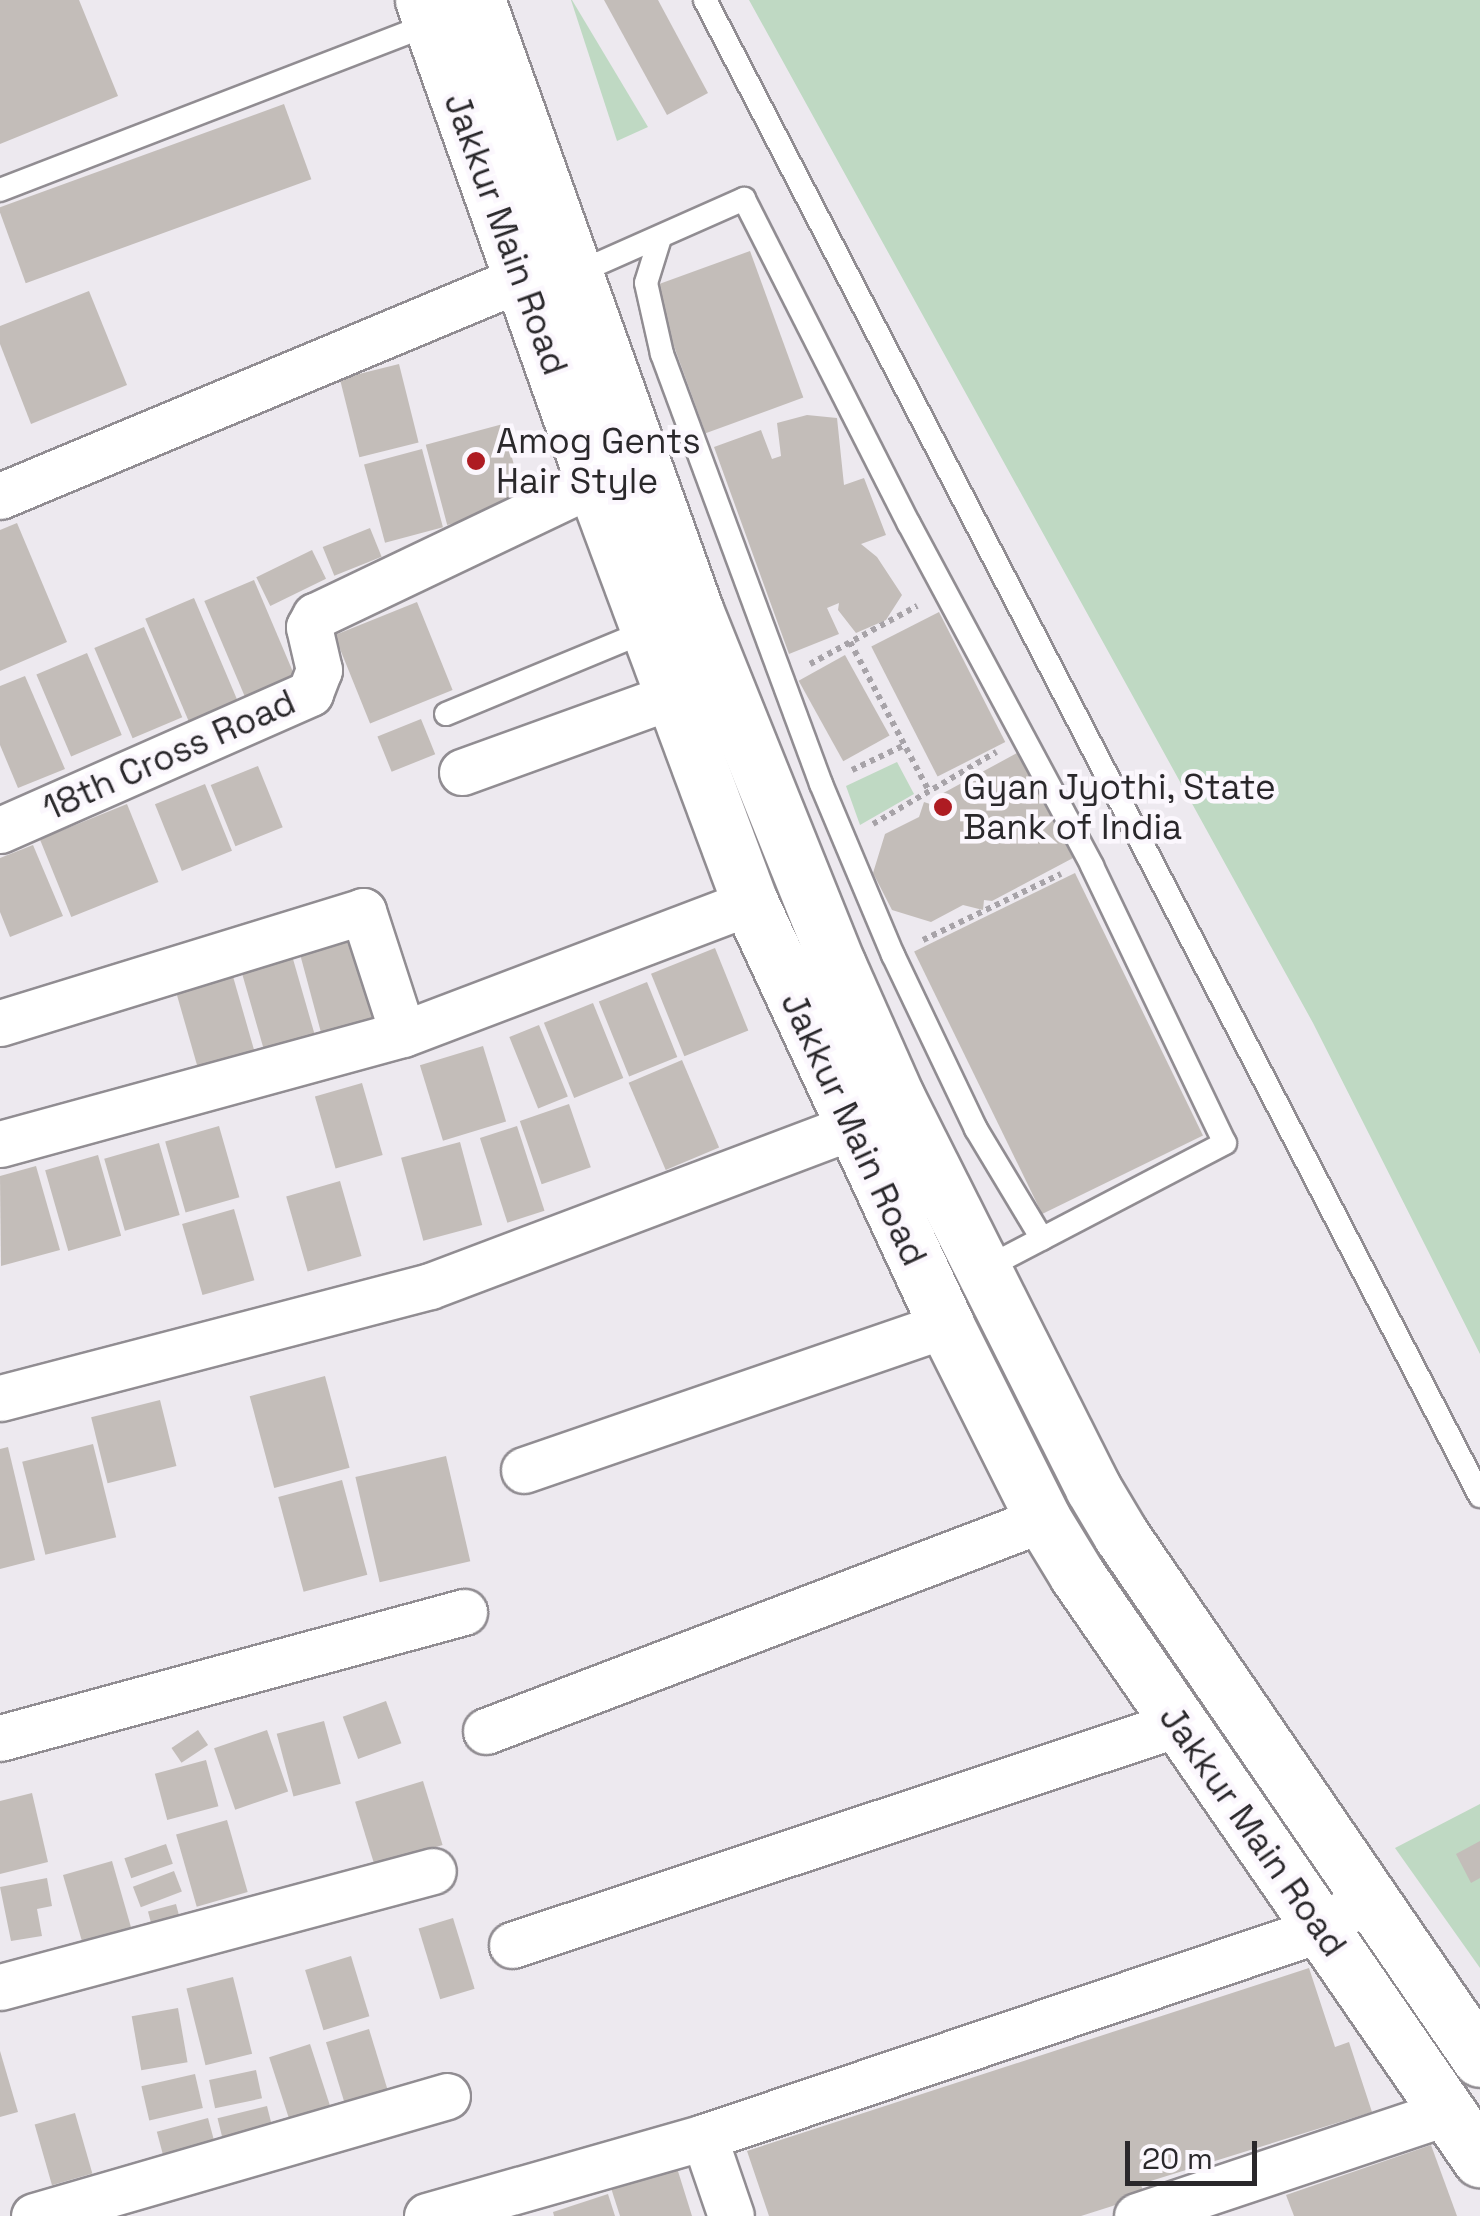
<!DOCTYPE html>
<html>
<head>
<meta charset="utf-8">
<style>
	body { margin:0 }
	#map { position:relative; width:1480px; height:2216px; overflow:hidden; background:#ede9ef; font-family:"Space Grotesk",sans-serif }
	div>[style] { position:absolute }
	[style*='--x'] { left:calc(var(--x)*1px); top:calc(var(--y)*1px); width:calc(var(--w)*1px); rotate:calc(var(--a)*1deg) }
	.green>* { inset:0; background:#bfd9c3 }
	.building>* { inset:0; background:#c3bdb9; transform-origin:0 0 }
	.path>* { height:6px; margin-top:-3px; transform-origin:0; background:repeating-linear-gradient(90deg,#a7a3a8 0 5px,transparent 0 10px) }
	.roads { filter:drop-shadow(2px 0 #918d92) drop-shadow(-2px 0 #918d92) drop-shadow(0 2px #918d92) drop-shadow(0 -2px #918d92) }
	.lane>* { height:22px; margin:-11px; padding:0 11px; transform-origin:11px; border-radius:11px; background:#fff }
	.street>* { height:45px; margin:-22.5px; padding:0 22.5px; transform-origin:22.5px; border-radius:22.5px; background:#fff }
	.secondary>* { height:55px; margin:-27.5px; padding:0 27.5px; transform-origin:27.5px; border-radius:27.5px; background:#fff }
	.dots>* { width:28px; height:28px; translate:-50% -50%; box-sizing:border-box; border:5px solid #fbf7fd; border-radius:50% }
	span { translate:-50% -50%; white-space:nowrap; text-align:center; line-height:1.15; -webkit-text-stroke:9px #fbf7fd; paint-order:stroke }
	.street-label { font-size:35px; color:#2a282b }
	.poi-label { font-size:35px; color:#2a282b }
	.left { translate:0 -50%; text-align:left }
	.scale { position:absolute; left:1125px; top:2141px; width:132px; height:45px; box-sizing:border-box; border:5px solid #2a282b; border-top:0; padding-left:12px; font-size:30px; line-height:35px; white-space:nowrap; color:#2a282b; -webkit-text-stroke:8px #fbf7fd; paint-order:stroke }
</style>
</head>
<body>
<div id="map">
	<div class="green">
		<i style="clip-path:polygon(571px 0,572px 0,648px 127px,617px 141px)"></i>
		<i style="clip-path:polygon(749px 0,1480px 0,1480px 1354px,1313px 1023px)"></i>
		<i style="clip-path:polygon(897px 762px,914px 794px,860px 825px,846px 786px)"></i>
		<i style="clip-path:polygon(1480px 1804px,1480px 1968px,1395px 1848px)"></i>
	</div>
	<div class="building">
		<i style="clip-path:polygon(0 0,79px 0,118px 96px,0 144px)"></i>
		<i style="clip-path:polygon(604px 0,658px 0,708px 93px,667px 115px)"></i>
		<i style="left:284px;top:104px;width:80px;height:304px;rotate:70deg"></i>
		<i style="left:750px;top:251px;width:156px;height:104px;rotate:70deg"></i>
		<i style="clip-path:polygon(89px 291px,127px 385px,31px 424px,0 344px,0 326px)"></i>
		<i style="left:399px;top:364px;width:81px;height:61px;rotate:76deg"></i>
		<i style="clip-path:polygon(807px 415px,837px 418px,844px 485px,864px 478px,886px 535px,861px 544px,877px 557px,902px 595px,886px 620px,856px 633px,838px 610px,839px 603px,827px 608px,839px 634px,789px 654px,714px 447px,761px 430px,772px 459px,781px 456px,777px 423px)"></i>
		<i style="left:503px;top:424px;width:83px;height:80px;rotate:75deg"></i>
		<i style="left:422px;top:449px;width:81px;height:60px;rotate:75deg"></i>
		<i style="clip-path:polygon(17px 523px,67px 642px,0 671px,0 530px)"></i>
		<i style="left:370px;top:528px;width:31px;height:51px;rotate:68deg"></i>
		<i style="left:312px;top:550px;width:32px;height:62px;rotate:64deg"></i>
		<i style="left:254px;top:580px;width:107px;height:54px;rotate:67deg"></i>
		<i style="left:194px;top:598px;width:113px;height:53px;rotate:67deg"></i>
		<i style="left:417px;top:602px;width:95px;height:89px;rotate:68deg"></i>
		<i style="left:939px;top:612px;width:146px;height:76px;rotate:63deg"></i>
		<i style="left:144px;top:627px;width:98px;height:54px;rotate:67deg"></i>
		<i style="left:87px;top:653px;width:89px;height:55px;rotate:67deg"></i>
		<i style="left:845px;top:655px;width:92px;height:53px;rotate:61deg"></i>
		<i style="clip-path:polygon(25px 676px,65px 769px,18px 788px,0 745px,0 686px)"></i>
		<i style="left:421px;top:719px;width:38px;height:47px;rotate:68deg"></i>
		<i style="clip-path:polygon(1017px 753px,1073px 858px,992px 901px,984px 900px,983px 910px,963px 905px,931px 922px,892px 910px,873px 873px,885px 834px,919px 817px,924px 802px,933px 805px,936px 797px)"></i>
		<i style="left:258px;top:766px;width:66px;height:51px;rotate:68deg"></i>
		<i style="left:205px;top:784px;width:72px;height:54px;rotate:68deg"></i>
		<i style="left:127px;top:804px;width:84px;height:94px;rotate:68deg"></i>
		<i style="clip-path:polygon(33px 845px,63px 916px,10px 937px,0 912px,0 858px)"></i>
		<i style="left:1075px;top:873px;width:292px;height:179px;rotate:64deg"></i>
		<i style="left:357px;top:935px;width:92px;height:60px;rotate:75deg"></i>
		<i style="left:715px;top:948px;width:89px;height:69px;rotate:68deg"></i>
		<i style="left:291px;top:952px;width:95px;height:53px;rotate:74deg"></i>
		<i style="left:230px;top:966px;width:100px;height:59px;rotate:74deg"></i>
		<i style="left:647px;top:982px;width:81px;height:52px;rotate:68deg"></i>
		<i style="left:593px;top:1003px;width:81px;height:53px;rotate:68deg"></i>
		<i style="left:539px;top:1025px;width:77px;height:32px;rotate:68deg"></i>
		<i style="left:483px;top:1046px;width:79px;height:66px;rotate:73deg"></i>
		<i style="left:682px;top:1060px;width:95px;height:58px;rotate:67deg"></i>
		<i style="left:362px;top:1083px;width:75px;height:49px;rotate:74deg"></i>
		<i style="left:569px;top:1104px;width:67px;height:52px;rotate:71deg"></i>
		<i style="left:219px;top:1126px;width:74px;height:56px;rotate:74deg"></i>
		<i style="left:517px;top:1126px;width:89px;height:39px;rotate:72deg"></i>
		<i style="left:460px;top:1142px;width:86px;height:61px;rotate:75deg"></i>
		<i style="left:159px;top:1143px;width:75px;height:57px;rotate:74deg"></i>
		<i style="left:98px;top:1155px;width:84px;height:55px;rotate:74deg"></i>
		<i style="clip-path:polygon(36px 1166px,60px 1250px,1px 1266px,0 1176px)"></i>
		<i style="left:340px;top:1181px;width:78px;height:56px;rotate:74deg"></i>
		<i style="left:234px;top:1209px;width:74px;height:54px;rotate:74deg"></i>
		<i style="left:325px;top:1376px;width:95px;height:78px;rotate:75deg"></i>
		<i style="left:160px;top:1400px;width:68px;height:71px;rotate:76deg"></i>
		<i style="left:93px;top:1444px;width:96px;height:73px;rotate:76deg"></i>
		<i style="clip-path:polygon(8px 1447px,35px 1560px,0 1569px,0 1449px)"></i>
		<i style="left:446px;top:1456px;width:108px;height:93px;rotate:77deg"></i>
		<i style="left:342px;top:1480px;width:98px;height:66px;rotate:75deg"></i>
		<i style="left:386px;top:1701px;width:45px;height:46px;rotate:70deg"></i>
		<i style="left:324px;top:1721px;width:65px;height:49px;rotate:75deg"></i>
		<i style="left:198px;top:1730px;width:18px;height:32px;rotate:56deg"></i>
		<i style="left:267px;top:1730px;width:65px;height:56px;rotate:71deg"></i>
		<i style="left:206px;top:1760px;width:48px;height:53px;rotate:75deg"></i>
		<i style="left:423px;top:1781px;width:67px;height:71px;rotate:73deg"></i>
		<i style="clip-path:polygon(32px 1793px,48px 1862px,0 1874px,0 1801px)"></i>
		<i style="left:227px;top:1820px;width:75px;height:53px;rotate:74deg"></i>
		<i style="clip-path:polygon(1480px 1841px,1480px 1878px,1471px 1883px,1456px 1854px)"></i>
		<i style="left:166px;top:1844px;width:21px;height:44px;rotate:71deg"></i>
		<i style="left:112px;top:1861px;width:71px;height:51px;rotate:74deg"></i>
		<i style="left:174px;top:1871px;width:22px;height:44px;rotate:69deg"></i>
		<i style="clip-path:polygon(47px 1878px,52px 1906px,37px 1909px,42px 1936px,11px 1941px,0 1887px)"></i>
		<i style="left:176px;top:1904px;width:11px;height:29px;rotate:75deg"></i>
		<i style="left:453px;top:1918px;width:74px;height:36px;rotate:73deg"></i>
		<i style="left:351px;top:1956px;width:63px;height:48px;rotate:73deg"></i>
		<i style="clip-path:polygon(1309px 1968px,1335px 2047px,1349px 2042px,1372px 2112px,1141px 2184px,1144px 2196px,1081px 2216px,769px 2216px,747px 2151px)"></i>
		<i style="left:233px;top:1977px;width:79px;height:48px;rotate:76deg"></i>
		<i style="left:178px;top:2008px;width:55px;height:47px;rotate:80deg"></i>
		<i style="left:369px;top:2029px;width:72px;height:45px;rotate:73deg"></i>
		<i style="left:310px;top:2044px;width:68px;height:43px;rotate:72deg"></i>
		<i style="clip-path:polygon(0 2051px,18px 2112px,0 2117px)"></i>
		<i style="left:256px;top:2070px;width:29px;height:48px;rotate:78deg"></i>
		<i style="left:195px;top:2074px;width:35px;height:55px;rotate:77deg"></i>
		<i style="left:267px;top:2106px;width:25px;height:51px;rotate:76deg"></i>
		<i style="left:75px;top:2113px;width:63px;height:42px;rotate:74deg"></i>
		<i style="left:208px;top:2118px;width:28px;height:53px;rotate:75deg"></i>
		<i style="clip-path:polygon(1431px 2145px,1457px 2216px,1294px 2216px,1286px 2195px)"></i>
		<i style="clip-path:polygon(677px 2168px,692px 2216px,620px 2216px,611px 2188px)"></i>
		<i style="clip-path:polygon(608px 2194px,615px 2216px,554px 2216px,553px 2212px)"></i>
	</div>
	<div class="path">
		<i style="--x:850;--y:642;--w:169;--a:62.1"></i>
		<i style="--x:810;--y:664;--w:122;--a:-28.5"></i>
		<i style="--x:852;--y:770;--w:59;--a:-25.3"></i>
		<i style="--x:873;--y:824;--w:143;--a:-30.3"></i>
		<i style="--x:923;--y:940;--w:153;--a:-25.6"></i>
	</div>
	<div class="roads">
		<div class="lane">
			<i style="--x:705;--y:0;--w:1685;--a:62.61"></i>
			<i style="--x:0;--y:190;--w:462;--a:-21.1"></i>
			<i style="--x:660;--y:238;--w:47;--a:107.3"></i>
			<i style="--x:646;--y:283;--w:73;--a:77.3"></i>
			<i style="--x:662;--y:354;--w:458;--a:69.7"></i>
			<i style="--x:821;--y:784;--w:186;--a:67.2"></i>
			<i style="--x:893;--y:955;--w:193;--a:64.5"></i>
			<i style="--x:976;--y:1129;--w:128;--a:59"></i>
			<i style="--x:577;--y:273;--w:183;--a:-23.9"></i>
			<i style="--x:744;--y:199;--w:364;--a:63.1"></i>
			<i style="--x:909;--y:524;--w:388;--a:61.8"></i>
			<i style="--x:1092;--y:866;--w:307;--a:64.4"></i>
			<i style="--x:1225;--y:1143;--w:274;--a:152.4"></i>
			<i style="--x:446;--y:714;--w:220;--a:-22.5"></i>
		</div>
		<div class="street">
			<i style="--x:0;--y:496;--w:566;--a:-22.67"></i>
			<i style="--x:462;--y:772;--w:223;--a:-19.9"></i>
			<i style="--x:0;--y:830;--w:339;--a:-23.8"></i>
			<i style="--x:310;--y:693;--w:25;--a:-69"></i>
			<i style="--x:319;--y:670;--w:44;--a:-103.1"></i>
			<i style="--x:309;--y:627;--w:13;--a:-61"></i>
			<i style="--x:315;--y:616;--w:309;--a:-25.5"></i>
			<i style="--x:0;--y:1023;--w:380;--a:-17.1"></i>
			<i style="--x:363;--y:911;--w:129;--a:72"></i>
			<i style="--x:0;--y:1144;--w:418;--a:-15.3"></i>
			<i style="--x:403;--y:1034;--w:371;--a:-20.8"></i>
			<i style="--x:0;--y:1398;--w:444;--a:-14.6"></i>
			<i style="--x:430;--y:1286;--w:449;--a:-20.7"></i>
			<i style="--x:524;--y:1470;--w:446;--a:-19"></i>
			<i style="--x:486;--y:1731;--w:596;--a:-20.84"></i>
			<i style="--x:0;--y:1738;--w:481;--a:-15.2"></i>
			<i style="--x:512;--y:1945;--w:701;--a:-18.38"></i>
			<i style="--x:0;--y:1987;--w:448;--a:-15"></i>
			<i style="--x:704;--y:2137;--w:83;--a:71.1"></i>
			<i style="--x:34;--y:2216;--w:430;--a:-16.2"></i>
			<i style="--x:427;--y:2216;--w:288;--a:-15.9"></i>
			<i style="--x:704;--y:2137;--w:651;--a:-18.63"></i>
			<i style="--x:1321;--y:1929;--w:55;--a:-34.6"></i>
			<i style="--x:1137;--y:2216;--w:327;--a:-18.5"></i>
		</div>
		<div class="secondary">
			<i style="--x:423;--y:0;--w:512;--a:70.5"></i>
			<i style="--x:594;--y:483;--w:447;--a:69.6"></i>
			<i style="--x:750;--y:902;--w:466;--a:65.1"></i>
			<i style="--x:946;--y:1325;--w:217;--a:63.4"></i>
			<i style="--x:1043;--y:1519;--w:66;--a:58.7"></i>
			<i style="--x:1077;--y:1575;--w:710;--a:55.39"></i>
			<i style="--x:477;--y:0;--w:648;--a:70.33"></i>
			<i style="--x:695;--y:610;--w:383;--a:68.1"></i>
			<i style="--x:838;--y:965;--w:145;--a:66.1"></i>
			<i style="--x:897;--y:1098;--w:436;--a:63.3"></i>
			<i style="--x:1093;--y:1488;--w:55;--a:59.2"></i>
			<i style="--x:1121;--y:1535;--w:635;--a:55.58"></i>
		</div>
	</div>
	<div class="dots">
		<i style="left:476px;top:461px;background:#ae1b22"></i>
		<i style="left:943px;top:807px;background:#ae1b22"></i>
	</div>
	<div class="street-label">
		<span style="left:506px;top:234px;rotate:70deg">Jakkur Main Road</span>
		<span style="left:169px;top:755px;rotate:-24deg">18th Cross Road</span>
		<span style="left:854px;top:1129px;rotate:65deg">Jakkur Main Road</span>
		<span style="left:1253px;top:1831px;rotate:55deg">Jakkur Main Road</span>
	</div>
	<div class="poi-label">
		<span class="left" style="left:496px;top:461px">Amog Gents<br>Hair Style</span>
		<span class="left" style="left:963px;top:807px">Gyan Jyothi, State<br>Bank of India</span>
	</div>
	<div class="scale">20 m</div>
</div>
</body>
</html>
